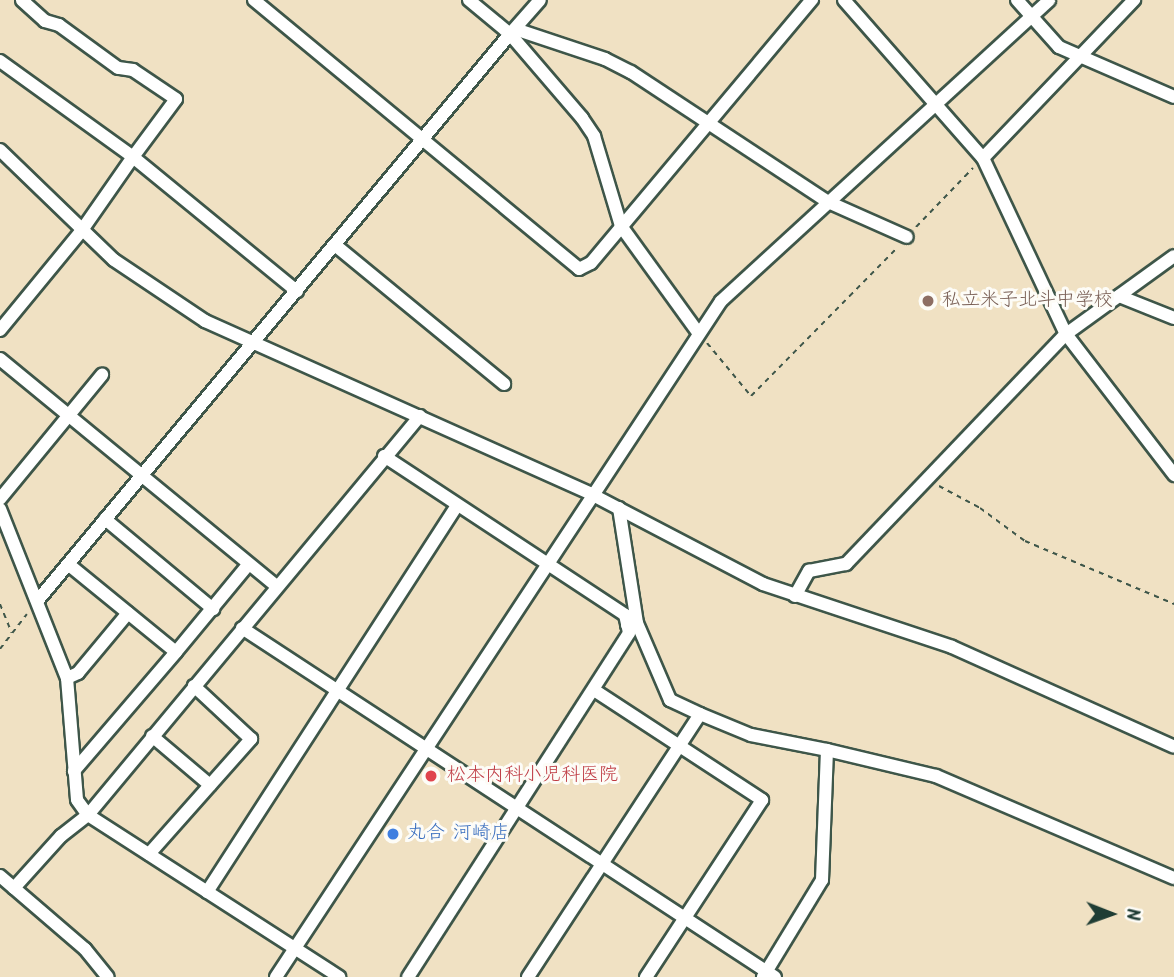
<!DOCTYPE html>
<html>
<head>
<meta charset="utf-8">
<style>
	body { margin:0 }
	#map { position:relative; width:1174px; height:977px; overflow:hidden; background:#f0e1c3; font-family:Kalam,"Klee One",sans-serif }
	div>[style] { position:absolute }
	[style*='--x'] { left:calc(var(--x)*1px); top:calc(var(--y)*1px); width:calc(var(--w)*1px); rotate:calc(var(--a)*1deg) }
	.path>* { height:2px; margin-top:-1px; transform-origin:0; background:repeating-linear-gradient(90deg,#3e5649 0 5px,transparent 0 10px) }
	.roads { filter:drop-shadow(2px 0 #3e5649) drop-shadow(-2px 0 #3e5649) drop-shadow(0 2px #3e5649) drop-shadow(0 -2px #3e5649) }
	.minor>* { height:12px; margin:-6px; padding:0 6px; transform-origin:6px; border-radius:6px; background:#fff }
	.dots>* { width:19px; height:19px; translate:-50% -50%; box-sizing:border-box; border:4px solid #fdfcf7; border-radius:50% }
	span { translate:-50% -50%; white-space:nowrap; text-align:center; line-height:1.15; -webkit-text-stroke:6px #fdfcf7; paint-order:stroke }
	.education-label { font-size:19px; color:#785e54 }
	.left { translate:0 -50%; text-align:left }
	.health-label { font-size:19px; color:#be3a42 }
	.shop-label { font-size:19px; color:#366cbe }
	.north { position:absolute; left:1076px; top:879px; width:70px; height:70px; -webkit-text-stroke:5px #fdfcf7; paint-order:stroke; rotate:91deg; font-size:19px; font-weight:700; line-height:28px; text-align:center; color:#1f3d34 }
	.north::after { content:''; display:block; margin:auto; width:24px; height:32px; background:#1f3d34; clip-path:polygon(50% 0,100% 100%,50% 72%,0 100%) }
</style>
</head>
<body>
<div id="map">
	<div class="path">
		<i style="--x:916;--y:227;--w:82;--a:-46"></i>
		<i style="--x:707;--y:343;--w:69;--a:50.3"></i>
		<i style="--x:751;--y:396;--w:209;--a:-45.4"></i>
		<i style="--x:939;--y:486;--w:47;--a:28.2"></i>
		<i style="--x:980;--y:508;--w:56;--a:36.3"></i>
		<i style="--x:1025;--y:541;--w:162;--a:22.9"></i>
		<i style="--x:0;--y:604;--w:31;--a:68"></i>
		<i style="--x:0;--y:649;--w:44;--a:-52.4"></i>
	</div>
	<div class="roads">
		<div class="minor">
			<i style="--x:254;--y:0;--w:422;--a:39.6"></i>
			<i style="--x:579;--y:269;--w:13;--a:-27"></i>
			<i style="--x:591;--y:263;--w:344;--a:-50"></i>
			<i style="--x:469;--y:0;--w:53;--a:39.7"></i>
			<i style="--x:510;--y:34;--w:45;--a:-48.6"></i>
			<i style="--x:844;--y:0;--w:210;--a:48.7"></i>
			<i style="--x:983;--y:158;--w:195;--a:64.8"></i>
			<i style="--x:1066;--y:334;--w:178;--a:52.5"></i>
			<i style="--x:1017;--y:0;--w:63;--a:48.2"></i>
			<i style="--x:1059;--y:47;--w:125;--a:23.5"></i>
			<i style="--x:515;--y:29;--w:95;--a:18.4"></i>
			<i style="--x:605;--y:59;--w:29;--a:27"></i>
			<i style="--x:631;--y:72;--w:236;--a:33.4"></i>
			<i style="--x:828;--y:202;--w:86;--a:23.9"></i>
			<i style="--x:0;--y:61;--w:164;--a:35.8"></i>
			<i style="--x:133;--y:157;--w:72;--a:-53.4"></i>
			<i style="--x:176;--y:99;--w:52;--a:-146"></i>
			<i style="--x:133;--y:70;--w:15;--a:-172"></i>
			<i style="--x:118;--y:68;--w:73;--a:-143.9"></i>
			<i style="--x:59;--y:25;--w:15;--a:-164"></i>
			<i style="--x:45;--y:21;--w:31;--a:-138"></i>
			<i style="--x:0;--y:150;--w:158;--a:44"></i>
			<i style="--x:114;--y:260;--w:110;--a:33.8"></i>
			<i style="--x:205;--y:321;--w:423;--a:24.1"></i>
			<i style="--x:591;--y:494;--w:194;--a:27.6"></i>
			<i style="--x:763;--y:584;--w:199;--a:18.4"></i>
			<i style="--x:952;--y:647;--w:243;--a:24.2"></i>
			<i style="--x:983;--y:158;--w:219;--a:-46.3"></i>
			<i style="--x:335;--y:245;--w:219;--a:39.4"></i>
			<i style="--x:1119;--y:296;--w:59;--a:21.8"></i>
			<i style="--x:0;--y:330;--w:129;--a:-50.6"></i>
			<i style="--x:82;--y:230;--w:89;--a:-55.1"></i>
			<i style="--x:133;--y:157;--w:212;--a:39.3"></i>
			<i style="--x:0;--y:359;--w:357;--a:39.4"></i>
			<i style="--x:384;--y:456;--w:289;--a:33.4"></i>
			<i style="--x:625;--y:615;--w:18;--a:77"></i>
			<i style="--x:629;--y:633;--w:409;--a:122.7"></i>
			<i style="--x:0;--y:499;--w:161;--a:-50.6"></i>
			<i style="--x:619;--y:508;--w:116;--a:81.1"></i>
			<i style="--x:0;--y:509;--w:182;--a:68.4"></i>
			<i style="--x:67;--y:678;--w:122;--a:85.3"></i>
			<i style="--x:77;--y:800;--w:19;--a:54"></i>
			<i style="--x:88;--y:815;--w:299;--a:32.8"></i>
			<i style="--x:105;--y:519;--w:141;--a:39.8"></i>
			<i style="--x:68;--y:564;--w:139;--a:39.2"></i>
			<i style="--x:176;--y:652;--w:157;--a:130.6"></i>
			<i style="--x:795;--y:596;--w:29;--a:-61"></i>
			<i style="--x:809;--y:571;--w:38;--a:-11"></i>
			<i style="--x:846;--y:564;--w:318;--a:-46.3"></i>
			<i style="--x:1066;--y:334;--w:133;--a:-35.8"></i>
			<i style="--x:38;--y:600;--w:737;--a:-50.17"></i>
			<i style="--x:510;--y:34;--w:111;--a:49.4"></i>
			<i style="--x:582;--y:118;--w:22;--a:56"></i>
			<i style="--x:594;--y:136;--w:94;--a:73.3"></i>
			<i style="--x:621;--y:226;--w:130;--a:54.1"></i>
			<i style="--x:627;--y:625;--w:10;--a:-11"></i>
			<i style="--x:637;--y:623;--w:84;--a:66.8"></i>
			<i style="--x:670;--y:700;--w:33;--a:25"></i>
			<i style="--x:242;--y:628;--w:637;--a:33.22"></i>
			<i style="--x:176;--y:652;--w:113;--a:-50.4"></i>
			<i style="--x:67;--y:678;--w:12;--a:-24"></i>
			<i style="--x:78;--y:673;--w:78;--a:-50.2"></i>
			<i style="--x:594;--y:690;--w:201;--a:33.2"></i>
			<i style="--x:762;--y:800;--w:212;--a:123.2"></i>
			<i style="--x:152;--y:736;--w:76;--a:40.2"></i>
			<i style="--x:827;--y:750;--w:112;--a:13.4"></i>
			<i style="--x:936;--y:776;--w:259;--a:23.2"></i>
			<i style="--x:149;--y:854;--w:154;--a:-48.4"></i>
			<i style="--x:251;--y:739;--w:78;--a:-137.1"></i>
			<i style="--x:0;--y:876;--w:112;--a:40.7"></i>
			<i style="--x:85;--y:949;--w:36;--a:51"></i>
			<i style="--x:14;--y:888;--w:70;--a:-47.9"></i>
			<i style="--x:61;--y:836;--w:34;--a:-38"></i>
			<i style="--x:88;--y:815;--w:519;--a:-50.24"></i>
			<i style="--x:207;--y:892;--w:460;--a:-57.1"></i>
			<i style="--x:276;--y:977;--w:809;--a:-56.64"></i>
			<i style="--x:721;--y:301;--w:445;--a:-42.5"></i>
			<i style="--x:528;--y:977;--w:314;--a:-56.8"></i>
			<i style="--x:700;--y:714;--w:55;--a:22.4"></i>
			<i style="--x:751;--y:735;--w:77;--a:11.2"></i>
			<i style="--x:827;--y:750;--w:130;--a:92.2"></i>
			<i style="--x:822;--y:880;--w:114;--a:121.3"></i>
		</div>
	</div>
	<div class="dots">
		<i style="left:928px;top:301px;background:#8d6e63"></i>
		<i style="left:431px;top:776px;background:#e0444e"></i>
		<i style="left:393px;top:834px;background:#3f7fe0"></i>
	</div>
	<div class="education-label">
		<span class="left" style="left:942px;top:301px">私立米子北斗中学校</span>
	</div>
	<div class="health-label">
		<span class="left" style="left:447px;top:776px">松本内科小児科医院</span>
	</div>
	<div class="shop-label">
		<span class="left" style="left:407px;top:834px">丸合 河崎店</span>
	</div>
	<div class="north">N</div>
</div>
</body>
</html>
